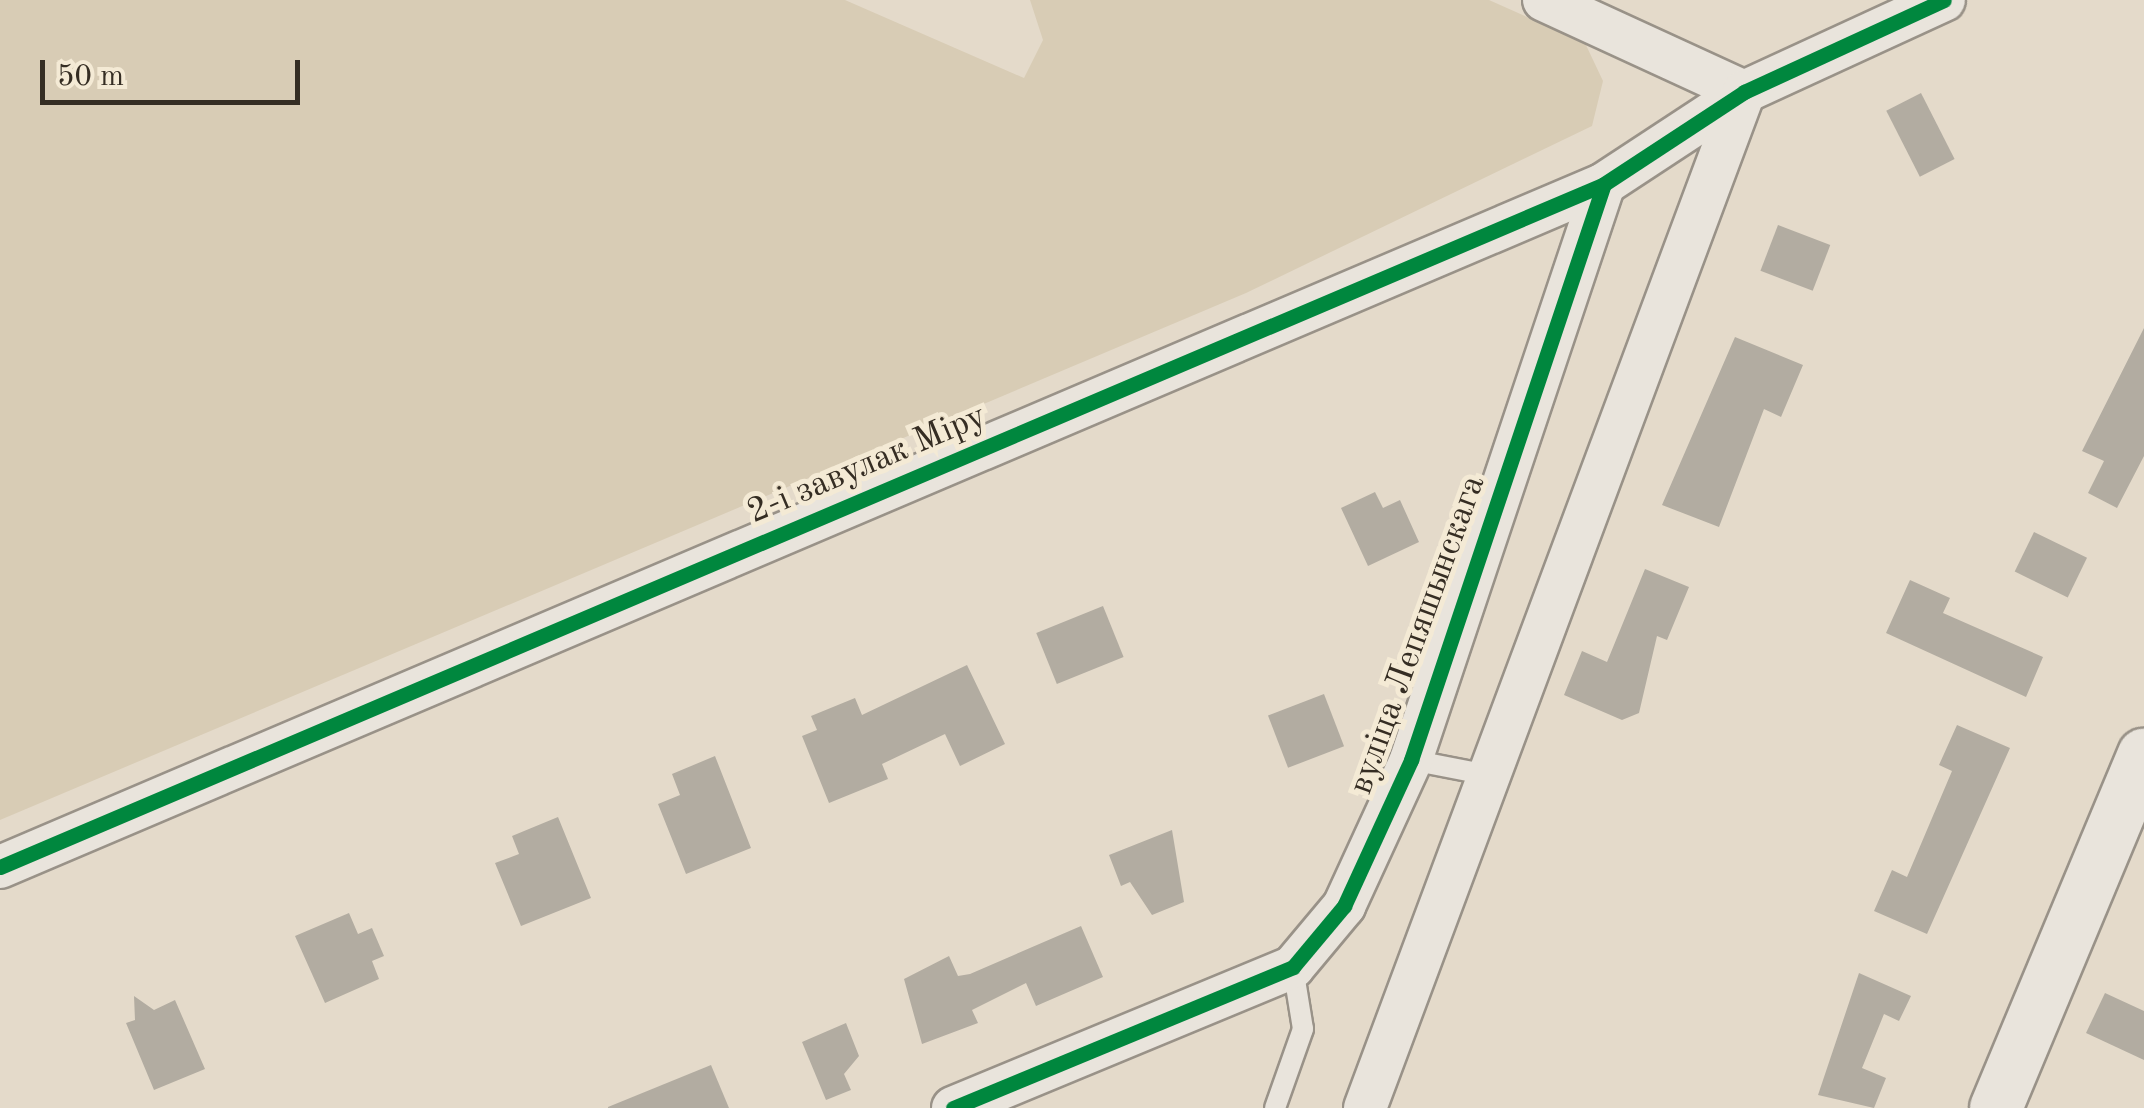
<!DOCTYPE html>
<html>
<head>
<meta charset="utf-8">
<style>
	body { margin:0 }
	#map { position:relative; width:2144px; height:1108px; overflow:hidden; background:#e4daca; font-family:"Old Standard TT",serif }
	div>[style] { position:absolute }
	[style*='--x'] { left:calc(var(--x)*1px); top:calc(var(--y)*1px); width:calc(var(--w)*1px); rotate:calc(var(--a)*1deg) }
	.green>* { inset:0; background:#d8ccb5 }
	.building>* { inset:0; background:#b2aca1; transform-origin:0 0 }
	.roads { filter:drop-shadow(2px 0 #999288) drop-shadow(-2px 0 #999288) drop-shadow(0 2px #999288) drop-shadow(0 -2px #999288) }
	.service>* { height:20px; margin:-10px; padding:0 10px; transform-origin:10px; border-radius:10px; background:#e9e4dc }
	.minor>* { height:42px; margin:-21px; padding:0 21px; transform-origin:21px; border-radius:21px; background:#e9e4dc }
	.tertiary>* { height:52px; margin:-26px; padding:0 26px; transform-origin:26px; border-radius:26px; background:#e9e4dc }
	.cycleway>* { height:15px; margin:-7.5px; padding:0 7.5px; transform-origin:7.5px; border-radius:7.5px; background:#00873e }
	span { translate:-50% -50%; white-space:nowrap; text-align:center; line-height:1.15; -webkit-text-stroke:10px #f4ead5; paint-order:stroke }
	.street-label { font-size:35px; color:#352d23 }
	.scale { position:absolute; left:40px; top:60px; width:260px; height:45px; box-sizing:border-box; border:5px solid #352d23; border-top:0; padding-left:12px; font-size:30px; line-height:35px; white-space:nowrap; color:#352d23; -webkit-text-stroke:8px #f4ead5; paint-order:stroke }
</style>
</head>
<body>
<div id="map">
	<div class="green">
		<i style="clip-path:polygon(0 0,845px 0,1024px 78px,1043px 40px,1030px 0,1489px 0,1585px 43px,1603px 81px,1592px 126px,1246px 293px,0 820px)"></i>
	</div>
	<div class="building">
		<i style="left:1921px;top:93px;width:74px;height:39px;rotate:63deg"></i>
		<i style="left:1778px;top:225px;width:56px;height:49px;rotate:21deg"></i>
		<i style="clip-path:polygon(2144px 328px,2144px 456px,2117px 508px,2088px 493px,2104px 461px,2082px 451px)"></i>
		<i style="clip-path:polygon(1735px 337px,1803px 365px,1781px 417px,1764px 409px,1719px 527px,1662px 505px)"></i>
		<i style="clip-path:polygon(1375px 492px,1383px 508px,1400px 500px,1419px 542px,1368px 566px,1341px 508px)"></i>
		<i style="left:2034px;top:532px;width:59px;height:44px;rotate:26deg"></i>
		<i style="clip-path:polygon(1645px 569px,1689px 587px,1667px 640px,1657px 636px,1639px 713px,1622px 720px,1564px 695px,1582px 651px,1607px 662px)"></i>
		<i style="clip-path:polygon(1910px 580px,1950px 598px,1943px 613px,2043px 657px,2026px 697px,1886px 633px)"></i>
		<i style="left:1103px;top:606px;width:55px;height:72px;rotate:68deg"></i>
		<i style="clip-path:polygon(967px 665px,1005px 744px,960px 766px,945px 734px,882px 764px,888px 779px,829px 803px,802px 736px,817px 730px,811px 716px,855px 698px,862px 715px)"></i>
		<i style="left:1324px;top:694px;width:56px;height:60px;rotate:69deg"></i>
		<i style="clip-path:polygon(1957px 725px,2010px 748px,1927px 934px,1874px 911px,1892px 870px,1907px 877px,1952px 771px,1939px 765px)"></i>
		<i style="clip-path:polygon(715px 756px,751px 848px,686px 874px,658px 804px,680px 795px,672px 774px)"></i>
		<i style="clip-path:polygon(558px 817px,591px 898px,521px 926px,495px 863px,519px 854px,512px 836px)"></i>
		<i style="clip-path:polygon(1172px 830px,1184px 902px,1152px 915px,1130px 882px,1121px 886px,1109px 855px)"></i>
		<i style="clip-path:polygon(349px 913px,358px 934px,372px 928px,384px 956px,372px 961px,379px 979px,325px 1003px,295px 936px)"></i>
		<i style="clip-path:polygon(1081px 926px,1103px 977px,1036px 1006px,1026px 983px,972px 1010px,978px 1023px,922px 1044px,904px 979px,949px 956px,958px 976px,970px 974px)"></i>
		<i style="clip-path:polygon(1859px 973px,1911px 996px,1899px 1021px,1884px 1014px,1862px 1068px,1886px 1078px,1874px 1108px,1818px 1095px)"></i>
		<i style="clip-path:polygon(2105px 993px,2144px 1011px,2144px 1060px,2086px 1033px)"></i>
		<i style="clip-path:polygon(134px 996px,154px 1010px,175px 1000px,205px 1069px,154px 1090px,126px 1023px,135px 1020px)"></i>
		<i style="clip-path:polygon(846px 1023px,859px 1056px,844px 1074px,851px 1090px,826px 1100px,802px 1042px)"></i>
		<i style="clip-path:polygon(711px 1065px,729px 1108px,608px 1108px,608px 1107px)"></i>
	</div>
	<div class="roads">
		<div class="service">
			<i style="--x:1411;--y:760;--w:84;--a:11"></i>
			<i style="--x:1275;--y:1108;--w:84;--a:-70.5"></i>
			<i style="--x:1303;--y:1029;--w:63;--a:-99.2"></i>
		</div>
		<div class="minor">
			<i style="--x:1544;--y:0;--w:220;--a:24.7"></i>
			<i style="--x:0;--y:867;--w:1743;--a:-23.06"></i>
			<i style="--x:1604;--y:184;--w:168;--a:-33.3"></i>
			<i style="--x:1744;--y:92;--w:220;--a:-24.7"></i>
			<i style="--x:953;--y:1108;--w:368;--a:-22.5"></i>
			<i style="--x:1293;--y:967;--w:80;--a:-50.1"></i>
			<i style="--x:1344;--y:906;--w:161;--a:-65.3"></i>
			<i style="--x:1411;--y:760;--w:607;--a:-71.48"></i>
			<i style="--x:1365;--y:1108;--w:1084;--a:-69.54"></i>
		</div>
		<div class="tertiary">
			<i style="--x:1996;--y:1108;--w:383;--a:-67.3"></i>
		</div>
	</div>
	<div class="cycleway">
		<i style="--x:0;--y:867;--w:1743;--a:-23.06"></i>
		<i style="--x:1604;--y:184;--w:168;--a:-33.3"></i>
		<i style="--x:1744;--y:92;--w:220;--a:-24.7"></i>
		<i style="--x:953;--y:1108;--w:368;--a:-22.5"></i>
		<i style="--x:1293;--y:967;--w:80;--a:-50.1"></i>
		<i style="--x:1344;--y:906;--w:161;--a:-65.3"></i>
		<i style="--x:1411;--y:760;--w:607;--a:-71.48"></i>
	</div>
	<div class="street-label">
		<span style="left:867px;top:465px;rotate:-23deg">2-і завулак Міру</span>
		<span style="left:1418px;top:635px;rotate:-70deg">вуліца Лепяшынскага</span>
	</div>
	<div class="scale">50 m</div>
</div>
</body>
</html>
